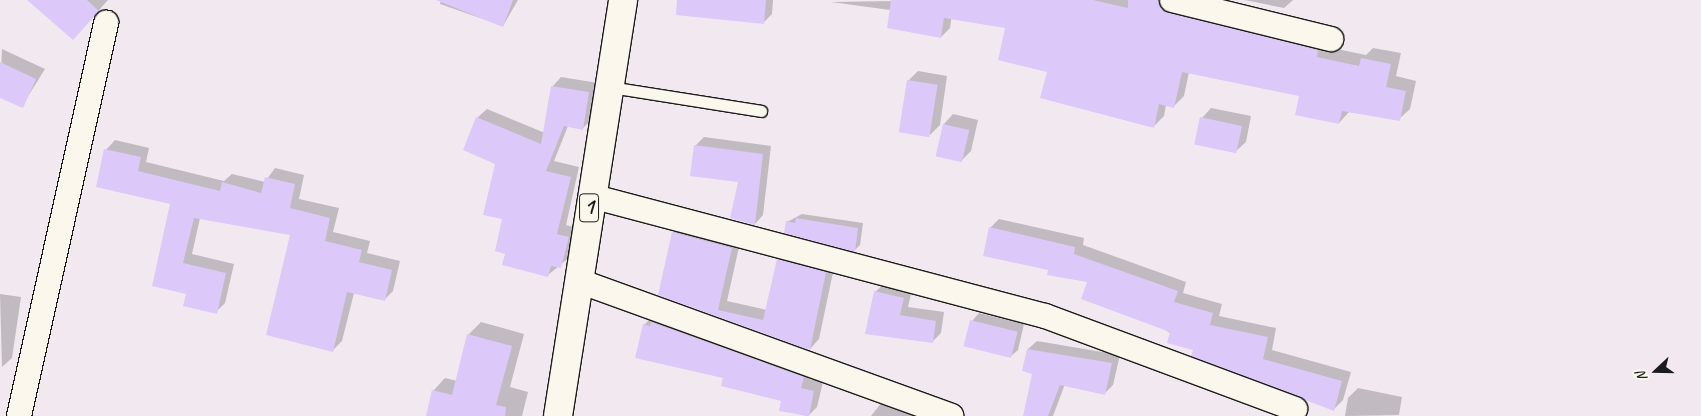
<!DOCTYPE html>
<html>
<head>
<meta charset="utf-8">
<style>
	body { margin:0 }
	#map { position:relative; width:1701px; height:416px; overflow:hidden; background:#f2e9f0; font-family:Caveat,sans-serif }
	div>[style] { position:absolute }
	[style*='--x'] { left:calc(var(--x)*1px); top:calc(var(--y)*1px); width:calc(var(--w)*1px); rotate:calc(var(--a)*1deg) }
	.shadow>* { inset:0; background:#0003 }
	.building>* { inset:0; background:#dcc8f9; transform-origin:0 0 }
	.roads { filter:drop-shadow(1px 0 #1c1c1c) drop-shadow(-1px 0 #1c1c1c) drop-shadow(0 1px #1c1c1c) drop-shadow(0 -1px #1c1c1c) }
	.lane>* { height:11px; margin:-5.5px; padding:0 5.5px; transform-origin:5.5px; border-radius:5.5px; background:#fbf7ec }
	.street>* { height:24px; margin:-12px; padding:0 12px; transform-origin:12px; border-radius:12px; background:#fbf7ec }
	.highway>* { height:28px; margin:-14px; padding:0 14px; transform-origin:14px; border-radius:14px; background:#fbf7ec }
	span { translate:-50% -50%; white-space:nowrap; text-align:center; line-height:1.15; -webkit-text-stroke:5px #fbf7ec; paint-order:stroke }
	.shield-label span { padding:1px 4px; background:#fbf7ec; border:1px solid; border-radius:4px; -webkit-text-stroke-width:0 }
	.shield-label { font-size:22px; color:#1c1c1c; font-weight:700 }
	.north { position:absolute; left:1631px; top:346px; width:50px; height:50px; -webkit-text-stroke:4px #fbf7ec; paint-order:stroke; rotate:249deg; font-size:14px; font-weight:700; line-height:20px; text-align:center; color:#1c1c1c }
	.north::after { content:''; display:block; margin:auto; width:18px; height:22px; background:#1c1c1c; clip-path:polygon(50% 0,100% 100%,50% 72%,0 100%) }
</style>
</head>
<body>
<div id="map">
	<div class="shadow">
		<i style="clip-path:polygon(29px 0,108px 0,82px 29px)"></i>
		<i style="clip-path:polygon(441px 0,518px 0,503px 26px,440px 4px)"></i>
		<i style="clip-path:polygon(703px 0,773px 0,772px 14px,763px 23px)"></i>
		<i style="clip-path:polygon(954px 0,950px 28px,941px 37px,890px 10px,831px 2px)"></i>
		<i style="clip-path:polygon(979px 0,1175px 0,1327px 47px,1366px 55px,1373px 48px,1401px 53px,1396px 76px,1416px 81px,1410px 109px,1399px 119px,1349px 112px,1339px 123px,1301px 95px,1189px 72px,1184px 96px,1173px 107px,1166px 105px,1164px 116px,1153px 127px,1048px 71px)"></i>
		<i style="clip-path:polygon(1245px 0,1293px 0,1284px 8px)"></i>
		<i style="clip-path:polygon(2px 49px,45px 69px,22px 106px,0 94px)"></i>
		<i style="clip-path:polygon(918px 71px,947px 76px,940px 125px,930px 135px,908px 81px)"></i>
		<i style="clip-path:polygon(561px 77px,598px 83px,592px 119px,583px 128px,568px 126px,554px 161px,579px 167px,566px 225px,577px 228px,570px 257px,548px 275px,507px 253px,497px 163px,477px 118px,487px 109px,545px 133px,552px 87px)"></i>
		<i style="clip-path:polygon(1211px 108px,1251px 116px,1246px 142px,1236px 151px,1202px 118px)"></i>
		<i style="clip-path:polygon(953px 114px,978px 120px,971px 151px,961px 161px,944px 124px)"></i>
		<i style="clip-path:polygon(704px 137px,771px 146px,763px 215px,755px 224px,740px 181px,695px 146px)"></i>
		<i style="clip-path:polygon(115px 140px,149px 148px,146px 162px,224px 181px,232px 174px,265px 182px,275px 168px,304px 175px,299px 199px,339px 208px,333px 232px,370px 241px,367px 253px,400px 261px,393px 291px,384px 300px,354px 293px,342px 341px,333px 350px,291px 234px,200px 218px,192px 254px,234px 264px,225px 303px,216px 312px,187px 293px,172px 203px,106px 150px)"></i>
		<i style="clip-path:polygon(802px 214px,863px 223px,860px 245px,855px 250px,787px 222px)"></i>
		<i style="clip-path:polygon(999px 219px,1084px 238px,1083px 245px,1186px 282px,1183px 293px,1222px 304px,1219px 316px,1276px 328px,1272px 350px,1351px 372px,1343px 400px,1334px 409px,1195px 349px,1089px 281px,1049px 269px,990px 228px)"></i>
		<i style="clip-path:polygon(683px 223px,741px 238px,727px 301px,767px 310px,778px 260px,788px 251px,835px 263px,819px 339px,810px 349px,659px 294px,674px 232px)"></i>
		<i style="clip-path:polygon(884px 284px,912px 290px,908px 307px,944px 312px,941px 333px,932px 342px,866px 333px,875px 292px)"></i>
		<i style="clip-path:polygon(0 294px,21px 297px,12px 358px,2px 367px)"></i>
		<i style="clip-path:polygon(979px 313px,1024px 324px,1018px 350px,1010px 357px,972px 321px)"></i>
		<i style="clip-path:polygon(653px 316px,812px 368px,809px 379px,823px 382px,817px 407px,808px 416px,780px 410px,783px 400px,724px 378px,644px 325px)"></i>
		<i style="clip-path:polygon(481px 322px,524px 334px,510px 387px,528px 392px,522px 416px,427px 416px,433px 391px,445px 378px,457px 381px,468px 335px)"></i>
		<i style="clip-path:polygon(1037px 341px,1120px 355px,1113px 385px,1104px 394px,1065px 384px,1053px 416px,1025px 416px,1033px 373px,1028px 349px)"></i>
		<i style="clip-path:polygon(1358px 388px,1402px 397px,1399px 415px,1345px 416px,1348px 398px)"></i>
		<i style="clip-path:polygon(882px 402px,927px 416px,871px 416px)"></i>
	</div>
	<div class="building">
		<i style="clip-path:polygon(27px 0,87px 0,99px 11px,73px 40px)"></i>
		<i style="clip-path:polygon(436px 0,513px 0,503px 27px)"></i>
		<i style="clip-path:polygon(677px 0,766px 0,764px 24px,676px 15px)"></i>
		<i style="clip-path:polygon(891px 0,1093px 0,1128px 8px,1128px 0,1159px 0,1169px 13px,1318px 50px,1317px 57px,1359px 66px,1361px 58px,1391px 64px,1386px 87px,1406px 91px,1400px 121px,1342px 111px,1339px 124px,1295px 115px,1299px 96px,1182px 72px,1174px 108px,1159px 104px,1154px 128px,1040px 98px,1047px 72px,998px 60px,1005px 28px,944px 18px,941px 38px,887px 28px)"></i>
		<i style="clip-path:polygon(0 62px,36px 79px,23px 108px,0 98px)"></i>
		<i style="left:907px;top:80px;width:31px;height:53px;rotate:9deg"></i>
		<i style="clip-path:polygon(551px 86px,589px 92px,583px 130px,564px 126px,546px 171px,571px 177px,557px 234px,569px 237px,561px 268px,551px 266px,548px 277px,502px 265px,505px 254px,495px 251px,502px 219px,483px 215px,495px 164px,463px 150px,476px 117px,541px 144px)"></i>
		<i style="left:1200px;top:117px;width:43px;height:28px;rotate:12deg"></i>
		<i style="left:943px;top:124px;width:27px;height:33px;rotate:13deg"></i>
		<i style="clip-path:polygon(694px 145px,763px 154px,755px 225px,730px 218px,738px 182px,690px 176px)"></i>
		<i style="clip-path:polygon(104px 149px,141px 157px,138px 171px,220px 191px,222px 182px,261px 193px,265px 177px,295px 184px,290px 208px,330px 218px,325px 241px,362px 250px,359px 262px,392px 270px,385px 301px,347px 292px,333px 352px,266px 335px,290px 235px,194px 218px,183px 263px,226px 273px,217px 314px,183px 306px,186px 294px,152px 286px,170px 204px,96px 187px)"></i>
		<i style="clip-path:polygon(796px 218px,858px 228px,855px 252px,784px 233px,786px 221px,795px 223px)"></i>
		<i style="clip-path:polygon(989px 227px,1075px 247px,1074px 254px,1178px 291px,1174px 302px,1213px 313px,1210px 325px,1268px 337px,1263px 359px,1342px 381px,1334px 411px,1191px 356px,1193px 350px,1167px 343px,1170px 332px,1081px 299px,1087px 282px,1047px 275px,1048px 270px,983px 256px)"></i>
		<i style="clip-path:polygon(672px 232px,732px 248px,718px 310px,763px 320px,777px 259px,826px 272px,810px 350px,658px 295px)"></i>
		<i style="clip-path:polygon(874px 291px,904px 298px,900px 315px,936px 321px,933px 343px,865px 334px)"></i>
		<i style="left:970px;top:320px;width:49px;height:27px;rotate:14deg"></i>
		<i style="clip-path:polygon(651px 322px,804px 377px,801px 388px,814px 391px,809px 416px,779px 411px,781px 401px,721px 386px,723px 378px,635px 358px,643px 324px,650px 326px)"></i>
		<i style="clip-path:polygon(467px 334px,512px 346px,496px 405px,506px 407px,505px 416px,426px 416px,432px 390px,452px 395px)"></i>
		<i style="clip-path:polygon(1027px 349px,1112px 363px,1105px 395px,1060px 385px,1048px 416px,1023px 416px,1032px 374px,1022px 371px)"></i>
	</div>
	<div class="roads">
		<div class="lane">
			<i style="--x:610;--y:87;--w:153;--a:9"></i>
		</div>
		<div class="street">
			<i style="--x:1172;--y:0;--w:164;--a:13.8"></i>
			<i style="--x:591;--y:196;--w:470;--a:14.8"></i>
			<i style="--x:1045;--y:316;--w:267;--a:20.4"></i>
			<i style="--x:579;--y:281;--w:396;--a:19.9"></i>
			<i style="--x:19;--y:416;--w:403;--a:-77.5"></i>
		</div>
		<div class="highway">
			<i style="--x:558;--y:416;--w:421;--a:-81.1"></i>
		</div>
	</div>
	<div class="shield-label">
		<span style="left:589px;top:208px">1</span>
	</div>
	<div class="north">N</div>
</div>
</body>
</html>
